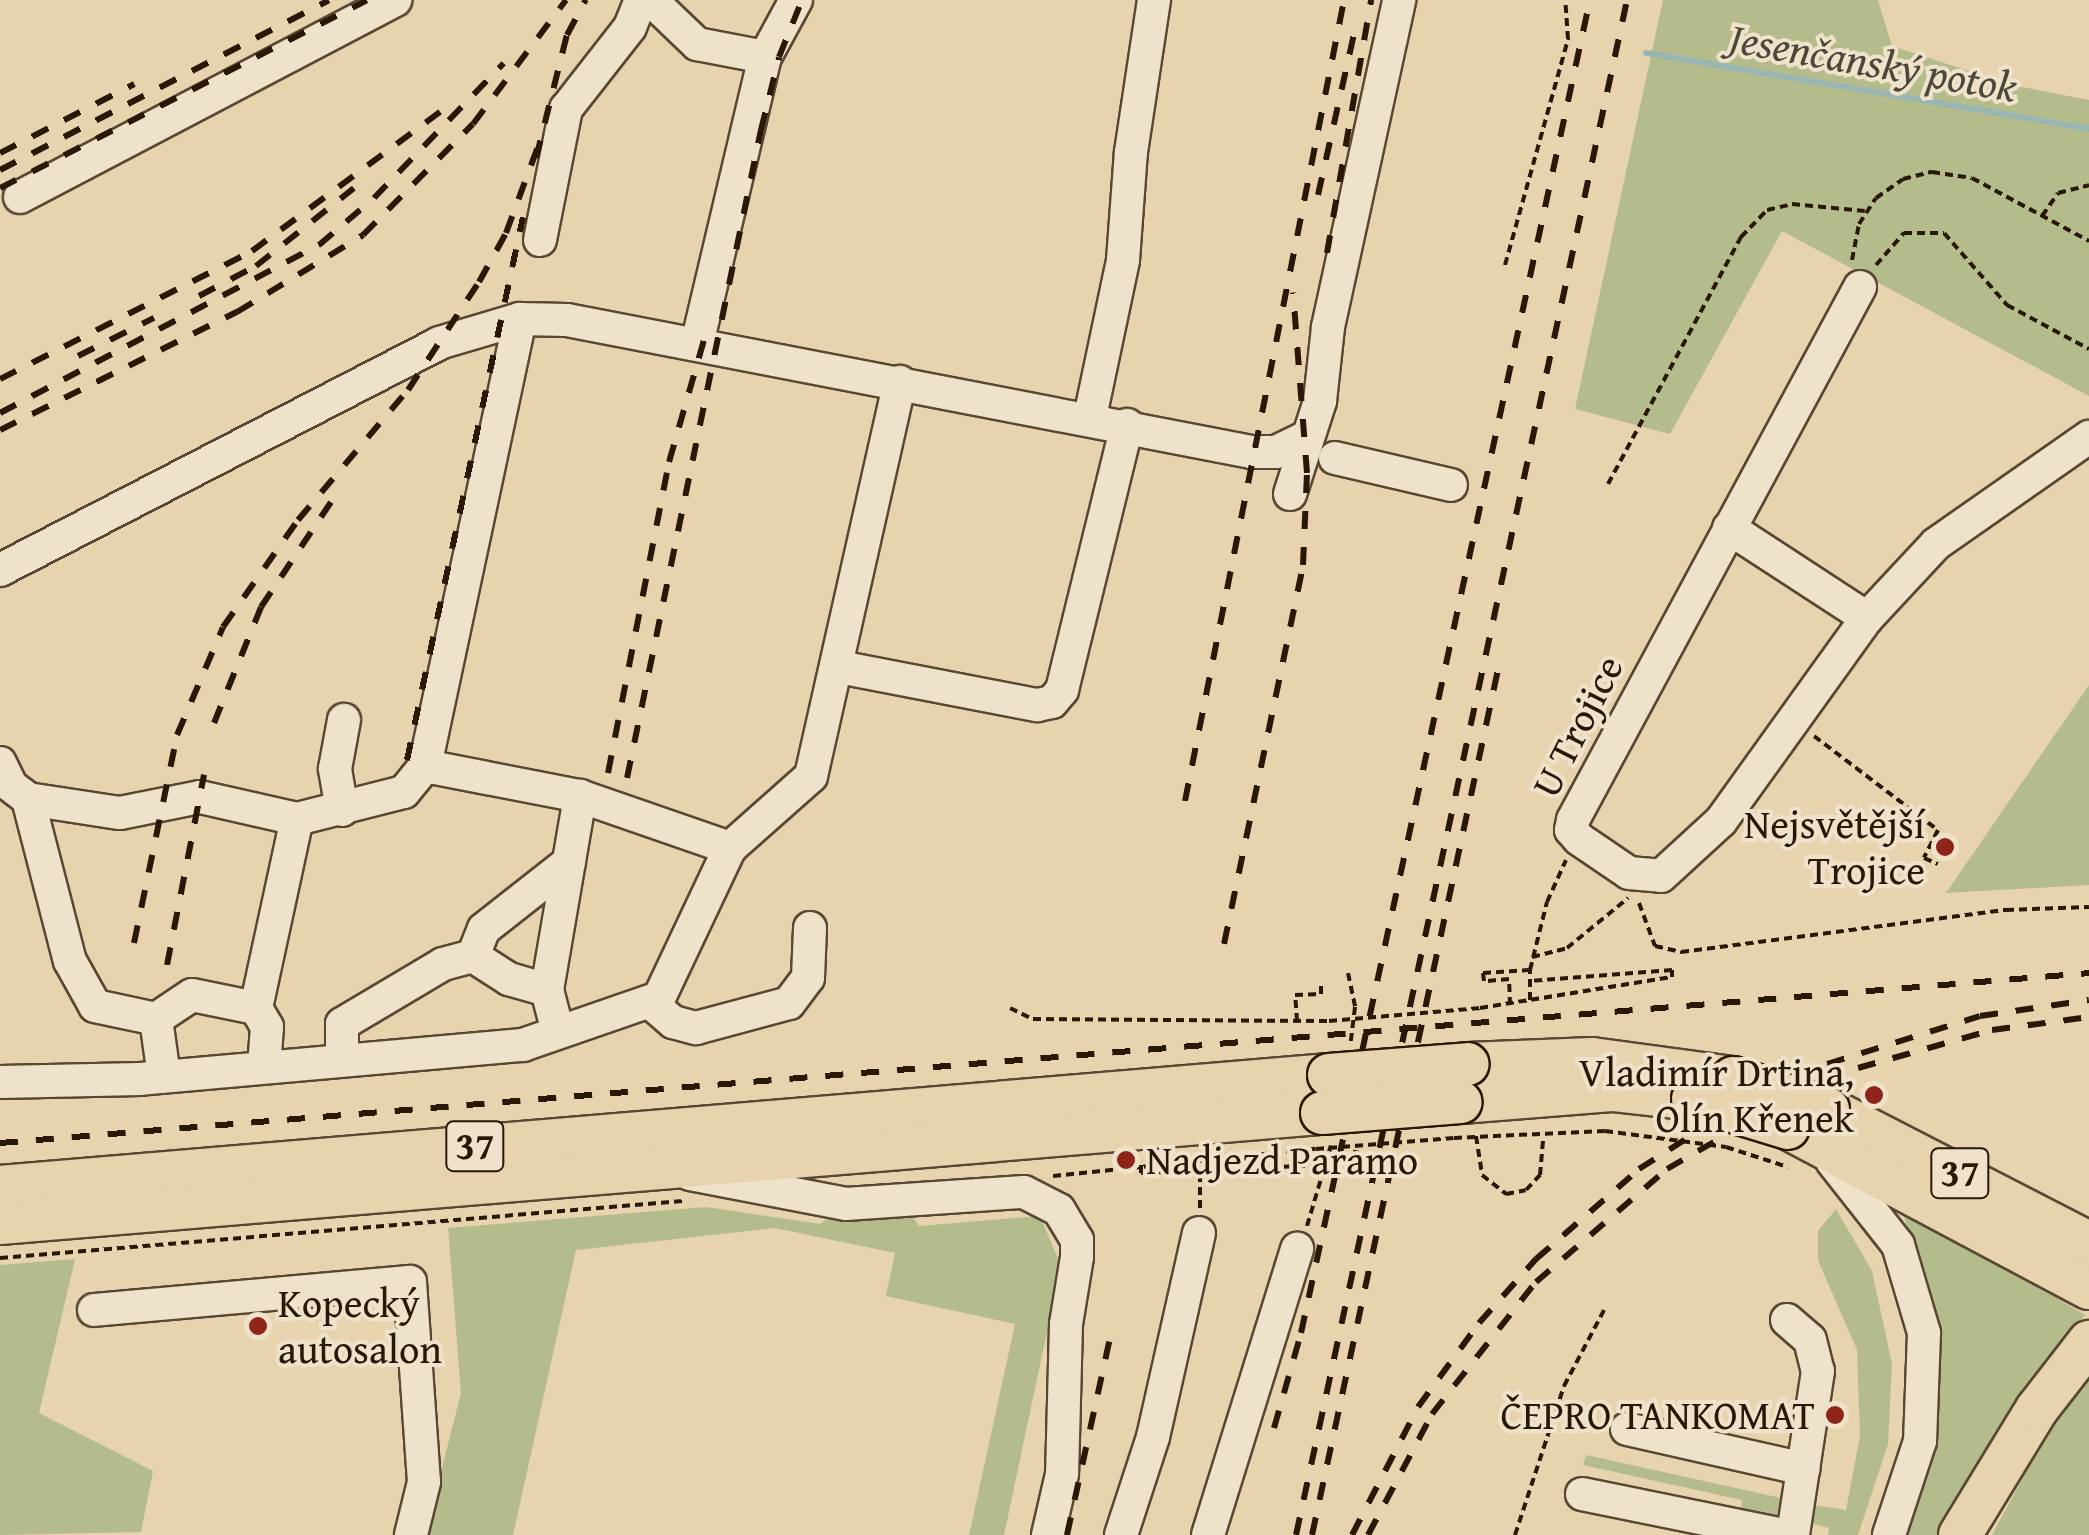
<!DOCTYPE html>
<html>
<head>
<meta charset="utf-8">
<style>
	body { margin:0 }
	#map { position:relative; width:2089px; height:1535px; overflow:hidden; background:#e7d3ae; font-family:"Gentium Book Plus",serif }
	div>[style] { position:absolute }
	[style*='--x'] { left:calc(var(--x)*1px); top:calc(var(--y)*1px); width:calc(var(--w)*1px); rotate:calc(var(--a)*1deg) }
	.green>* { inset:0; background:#b4bc8b }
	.stream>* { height:6px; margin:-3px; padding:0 3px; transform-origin:3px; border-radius:3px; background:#99b6b3 }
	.path>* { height:4px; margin-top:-2px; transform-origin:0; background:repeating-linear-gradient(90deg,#291808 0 8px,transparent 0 13px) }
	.roads { filter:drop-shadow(2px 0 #584732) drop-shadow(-2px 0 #584732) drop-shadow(0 2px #584732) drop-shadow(0 -2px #584732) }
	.minor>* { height:32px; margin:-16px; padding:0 16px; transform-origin:16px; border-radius:16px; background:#efe2ca }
	.major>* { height:42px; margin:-21px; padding:0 21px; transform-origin:21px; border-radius:21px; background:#e7d3ae }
	.rail>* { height:6px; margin-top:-3px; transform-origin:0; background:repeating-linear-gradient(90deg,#291808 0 18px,transparent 0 36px) }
	.path-bridge>* { height:4px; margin-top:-2px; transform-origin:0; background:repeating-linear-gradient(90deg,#291808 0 8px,transparent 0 13px) }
	.bridges { filter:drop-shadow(2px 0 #291808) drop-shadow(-2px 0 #291808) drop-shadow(0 2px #291808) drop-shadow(0 -2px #291808) }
	.major-bridge>* { height:42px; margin:-21px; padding:0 21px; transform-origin:21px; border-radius:21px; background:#e7d3ae }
	.dots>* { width:28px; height:28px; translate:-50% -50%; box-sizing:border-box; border:5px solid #efe2ca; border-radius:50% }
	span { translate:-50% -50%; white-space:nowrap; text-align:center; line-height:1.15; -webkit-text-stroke:8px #efe2ca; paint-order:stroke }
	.shield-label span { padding:2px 8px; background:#efe2ca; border:2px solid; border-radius:8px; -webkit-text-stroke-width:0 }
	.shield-label { font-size:38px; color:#291808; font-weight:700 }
	.street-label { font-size:40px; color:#291808 }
	.poi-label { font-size:40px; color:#291808 }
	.right { translate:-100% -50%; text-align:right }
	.left { translate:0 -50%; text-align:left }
	.water-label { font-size:42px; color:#4b473b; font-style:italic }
</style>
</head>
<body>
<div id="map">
	<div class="green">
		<i style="clip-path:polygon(1663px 0,1878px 0,1892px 46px,2012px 85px,2089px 100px,2089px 396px,1782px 231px,1670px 434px,1575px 409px)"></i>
		<i style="clip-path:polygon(2089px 685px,2089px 885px,1946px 893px)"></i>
		<i style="clip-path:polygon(706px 1207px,820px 1224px,834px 1214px,907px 1208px,919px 1226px,1040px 1216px,1061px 1266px,1004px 1535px,969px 1535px,1015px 1324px,886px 1296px,895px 1253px,775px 1228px,576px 1250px,513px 1535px,425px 1535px,461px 1393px,448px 1228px)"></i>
		<i style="clip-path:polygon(1836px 1209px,1872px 1271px,1892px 1364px,1888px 1444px,1858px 1535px,1828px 1535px,1829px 1528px,1810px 1523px,1814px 1505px,1846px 1510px,1860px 1436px,1857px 1350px,1818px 1260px,1818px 1231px)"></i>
		<i style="clip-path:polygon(1908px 1209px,2085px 1315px,2054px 1355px,1948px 1535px,1899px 1535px,1940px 1386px,1936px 1311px,1903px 1214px)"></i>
		<i style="clip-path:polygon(75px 1259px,39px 1413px,153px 1471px,141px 1532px,0 1535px,0 1265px)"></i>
		<i style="clip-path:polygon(2089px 1372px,2089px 1535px,1992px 1535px,2035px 1455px)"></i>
		<i style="clip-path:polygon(1586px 1455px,1786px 1499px,1780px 1526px,1740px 1517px,1742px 1500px,1583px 1465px)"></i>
	</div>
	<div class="stream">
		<i style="--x:1646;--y:53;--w:449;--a:9.7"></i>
	</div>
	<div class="path">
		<i style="--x:2042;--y:216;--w:28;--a:-55"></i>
		<i style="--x:2058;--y:193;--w:32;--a:-14"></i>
		<i style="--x:1852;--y:260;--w:37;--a:-79"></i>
		<i style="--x:1859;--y:224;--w:31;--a:-57"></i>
		<i style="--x:1876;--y:198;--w:33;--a:-35"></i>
		<i style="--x:1903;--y:179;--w:30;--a:-14"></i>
		<i style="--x:1932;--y:172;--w:40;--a:8.5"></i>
		<i style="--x:1972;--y:178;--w:133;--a:28.3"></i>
		<i style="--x:1505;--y:265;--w:235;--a:-74.4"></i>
		<i style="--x:1568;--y:39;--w:39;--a:-94"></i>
		<i style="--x:1876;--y:265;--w:43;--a:-48.8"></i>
		<i style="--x:1904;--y:233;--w:40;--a:0"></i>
		<i style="--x:1944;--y:233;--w:96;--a:48.8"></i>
		<i style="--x:2007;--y:305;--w:93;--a:28.2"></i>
		<i style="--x:1608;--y:484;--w:281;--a:-61.7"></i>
		<i style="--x:1741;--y:237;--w:37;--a:-46"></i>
		<i style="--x:1767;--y:210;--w:26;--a:-13"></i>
		<i style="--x:1792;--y:204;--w:73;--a:5.5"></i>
		<i style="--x:1814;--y:736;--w:156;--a:37.2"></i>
		<i style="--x:1938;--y:830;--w:31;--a:117"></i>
		<i style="--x:1924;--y:858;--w:15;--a:23"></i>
		<i style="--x:1639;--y:903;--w:46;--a:69.6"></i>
		<i style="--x:1655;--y:946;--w:27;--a:13"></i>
		<i style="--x:1681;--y:952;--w:328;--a:-7.4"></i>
		<i style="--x:2006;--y:910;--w:83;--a:-2.1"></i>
		<i style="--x:1532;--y:957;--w:36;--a:-14"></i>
		<i style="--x:1567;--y:948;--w:79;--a:-39.3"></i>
		<i style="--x:1348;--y:973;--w:35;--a:78"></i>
		<i style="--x:1355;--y:1007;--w:35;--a:97"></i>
		<i style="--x:1530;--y:1000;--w:30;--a:-90"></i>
		<i style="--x:1530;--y:970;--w:70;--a:-76"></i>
		<i style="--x:1547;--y:902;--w:46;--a:-65.7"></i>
		<i style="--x:1510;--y:1005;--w:26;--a:-92"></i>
		<i style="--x:1509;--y:979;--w:25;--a:175"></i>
		<i style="--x:1484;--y:981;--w:8;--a:-97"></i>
		<i style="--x:1483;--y:973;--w:46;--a:-3.7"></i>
		<i style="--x:1010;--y:1008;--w:25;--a:26"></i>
		<i style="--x:1033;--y:1019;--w:296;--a:0.4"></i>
		<i style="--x:1480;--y:1008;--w:194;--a:-9.2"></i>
		<i style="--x:1672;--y:977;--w:7;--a:-90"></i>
		<i style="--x:1672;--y:970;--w:143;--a:175.6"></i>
		<i style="--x:1297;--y:1021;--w:26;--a:-94"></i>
		<i style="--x:1295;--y:995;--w:26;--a:-2"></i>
		<i style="--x:1321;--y:994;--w:13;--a:-90"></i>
		<i style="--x:1476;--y:1136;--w:39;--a:81"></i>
		<i style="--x:1482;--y:1175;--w:31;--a:38"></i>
		<i style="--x:1506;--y:1194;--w:20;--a:-11"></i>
		<i style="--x:1526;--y:1190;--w:21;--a:-47"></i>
		<i style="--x:1540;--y:1175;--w:36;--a:-85"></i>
		<i style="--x:1454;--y:1138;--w:151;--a:-2.7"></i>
		<i style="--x:1726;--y:1147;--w:65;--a:17.9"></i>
		<i style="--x:1141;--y:1165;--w:8;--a:90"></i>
		<i style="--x:1141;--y:1173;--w:186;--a:-2.5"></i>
		<i style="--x:1053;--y:1176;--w:264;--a:-5.9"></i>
		<i style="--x:1200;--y:1208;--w:35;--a:-90"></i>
		<i style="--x:1307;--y:1226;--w:84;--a:-73.5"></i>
		<i style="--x:0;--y:1258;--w:685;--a:-4.77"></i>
		<i style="--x:1515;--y:1535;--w:157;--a:-71.8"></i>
		<i style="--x:1564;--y:1386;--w:86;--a:-62.2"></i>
	</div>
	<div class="roads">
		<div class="minor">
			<i style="--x:651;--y:0;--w:64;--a:43.7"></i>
			<i style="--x:697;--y:44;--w:69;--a:10.8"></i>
			<i style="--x:20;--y:197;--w:424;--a:-27.7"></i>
			<i style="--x:540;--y:240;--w:134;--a:-78.8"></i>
			<i style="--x:566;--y:109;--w:104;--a:-52"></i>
			<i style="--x:630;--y:27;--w:29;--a:-68"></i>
			<i style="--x:1860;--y:287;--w:605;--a:118.3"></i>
			<i style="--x:1573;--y:820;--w:10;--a:101"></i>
			<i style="--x:1571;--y:830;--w:12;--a:48"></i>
			<i style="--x:1579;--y:839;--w:60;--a:34.2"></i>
			<i style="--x:1629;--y:873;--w:32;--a:5"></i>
			<i style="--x:1661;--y:876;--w:81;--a:-42.5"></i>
			<i style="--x:1721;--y:821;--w:250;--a:-54.3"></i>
			<i style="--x:1867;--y:618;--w:101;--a:-47"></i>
			<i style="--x:1936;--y:544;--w:187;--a:-35"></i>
			<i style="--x:697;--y:344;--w:295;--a:-76.7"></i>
			<i style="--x:765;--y:57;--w:65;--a:-61.5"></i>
			<i style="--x:1090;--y:417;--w:160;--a:-78.1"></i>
			<i style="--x:1123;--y:260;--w:108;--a:-85.8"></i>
			<i style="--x:1131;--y:152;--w:154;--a:-81.4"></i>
			<i style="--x:1335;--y:458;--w:119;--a:13.1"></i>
			<i style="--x:1290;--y:494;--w:98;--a:-72.1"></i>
			<i style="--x:1320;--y:401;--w:74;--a:-83.8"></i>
			<i style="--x:1328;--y:327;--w:335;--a:-77.7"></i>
			<i style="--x:1729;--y:528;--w:165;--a:33.1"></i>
			<i style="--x:0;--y:570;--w:494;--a:-27.3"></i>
			<i style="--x:439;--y:343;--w:84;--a:-16.5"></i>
			<i style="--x:520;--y:319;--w:47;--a:1.2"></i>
			<i style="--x:567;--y:320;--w:697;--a:10.92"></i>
			<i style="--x:1251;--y:452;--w:25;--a:0"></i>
			<i style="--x:1276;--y:452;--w:30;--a:-26"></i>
			<i style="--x:839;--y:667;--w:202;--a:10.9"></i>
			<i style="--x:1037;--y:705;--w:15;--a:-11"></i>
			<i style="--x:1052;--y:702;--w:16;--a:-50"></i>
			<i style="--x:1062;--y:690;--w:273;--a:-76.2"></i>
			<i style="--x:0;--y:763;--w:25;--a:64"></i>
			<i style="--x:11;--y:786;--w:21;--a:37"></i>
			<i style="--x:28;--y:799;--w:93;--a:8.7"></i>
			<i style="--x:120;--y:813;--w:82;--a:-11.3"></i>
			<i style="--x:200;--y:797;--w:99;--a:12.8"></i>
			<i style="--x:297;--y:819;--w:110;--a:-14.2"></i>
			<i style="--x:404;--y:792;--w:33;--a:-51"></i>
			<i style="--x:425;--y:766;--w:158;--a:11"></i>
			<i style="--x:580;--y:796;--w:159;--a:19.1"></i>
			<i style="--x:425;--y:766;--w:457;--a:-78"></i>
			<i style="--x:28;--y:799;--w:167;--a:75.5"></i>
			<i style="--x:70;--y:961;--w:51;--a:60.9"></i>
			<i style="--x:95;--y:1006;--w:62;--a:12"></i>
			<i style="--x:156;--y:1019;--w:43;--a:-33.7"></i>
			<i style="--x:192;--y:995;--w:65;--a:11.5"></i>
			<i style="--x:256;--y:1008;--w:22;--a:60"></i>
			<i style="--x:267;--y:1027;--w:40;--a:94.3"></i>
			<i style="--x:342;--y:810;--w:42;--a:-99.7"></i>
			<i style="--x:335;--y:769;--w:50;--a:-79.6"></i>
			<i style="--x:473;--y:956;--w:43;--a:32.6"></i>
			<i style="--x:509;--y:979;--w:40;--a:16"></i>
			<i style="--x:651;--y:1003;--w:29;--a:41"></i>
			<i style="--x:673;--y:1022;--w:24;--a:15"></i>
			<i style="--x:696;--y:1028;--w:96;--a:-15"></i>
			<i style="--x:789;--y:1003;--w:31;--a:-53"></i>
			<i style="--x:808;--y:978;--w:50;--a:-87.7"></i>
			<i style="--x:256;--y:1008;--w:193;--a:-77.8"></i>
			<i style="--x:156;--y:1019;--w:58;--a:82"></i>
			<i style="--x:558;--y:1032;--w:43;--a:-104.7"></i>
			<i style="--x:547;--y:990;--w:197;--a:-80.3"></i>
			<i style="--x:342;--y:1060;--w:36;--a:-90"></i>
			<i style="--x:342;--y:1024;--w:117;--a:-30.7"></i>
			<i style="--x:443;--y:964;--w:31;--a:-15"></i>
			<i style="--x:473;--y:956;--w:29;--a:-68"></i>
			<i style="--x:484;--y:929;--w:108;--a:-38.2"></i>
			<i style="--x:0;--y:1082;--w:140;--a:-1.2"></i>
			<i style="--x:140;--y:1079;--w:385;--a:-5.1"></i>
			<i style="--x:523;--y:1045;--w:144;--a:-19.1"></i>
			<i style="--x:659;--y:998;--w:166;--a:-64.7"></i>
			<i style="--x:730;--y:848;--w:108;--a:-41.6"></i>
			<i style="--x:811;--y:776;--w:404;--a:-77.3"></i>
			<i style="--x:1832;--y:1161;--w:107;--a:51.8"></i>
			<i style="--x:1898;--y:1245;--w:92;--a:73.5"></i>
			<i style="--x:1924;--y:1333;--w:108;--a:92.1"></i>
			<i style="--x:1920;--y:1441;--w:99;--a:108.3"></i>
			<i style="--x:690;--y:1174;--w:159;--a:10.9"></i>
			<i style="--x:846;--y:1204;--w:178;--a:-3.9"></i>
			<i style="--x:1024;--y:1192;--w:39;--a:27"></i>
			<i style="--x:1059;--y:1210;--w:35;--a:59"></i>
			<i style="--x:1077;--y:1240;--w:17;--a:90"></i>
			<i style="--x:1077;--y:1257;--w:68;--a:99.3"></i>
			<i style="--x:1066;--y:1324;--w:150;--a:91.5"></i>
			<i style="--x:1062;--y:1474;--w:63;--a:102.9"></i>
			<i style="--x:94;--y:1310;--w:317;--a:-5.1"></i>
			<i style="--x:410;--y:1282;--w:200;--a:86"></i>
			<i style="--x:424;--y:1482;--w:55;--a:103.8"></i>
			<i style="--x:1787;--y:1320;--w:30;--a:41"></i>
			<i style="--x:1810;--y:1340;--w:32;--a:76"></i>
			<i style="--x:1818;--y:1371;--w:166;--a:98.7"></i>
			<i style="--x:1627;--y:1429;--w:181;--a:12.7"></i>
			<i style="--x:1582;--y:1494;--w:205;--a:11.5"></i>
			<i style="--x:1121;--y:1535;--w:103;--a:-71.9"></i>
			<i style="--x:1153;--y:1437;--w:209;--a:-77.3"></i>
			<i style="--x:1208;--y:1535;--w:300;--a:-72.7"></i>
		</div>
		<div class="major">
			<i style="--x:1468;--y:1064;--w:124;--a:-2.3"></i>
			<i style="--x:1592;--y:1059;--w:142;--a:7.7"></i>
			<i style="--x:1461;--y:1102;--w:151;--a:-4.5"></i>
			<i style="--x:1612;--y:1090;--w:81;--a:6.3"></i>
			<i style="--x:1828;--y:1109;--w:293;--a:27.2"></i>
			<i style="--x:1788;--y:1128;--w:341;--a:28"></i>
			<i style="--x:0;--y:1187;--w:1334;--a:-4.82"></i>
			<i style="--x:0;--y:1223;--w:1327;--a:-4.76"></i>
			<i style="--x:1960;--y:1535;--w:148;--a:-58.6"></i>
			<i style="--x:2037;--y:1409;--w:85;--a:-52.2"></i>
		</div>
	</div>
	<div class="rail">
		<i style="--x:0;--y:153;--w:151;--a:-27.2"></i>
		<i style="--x:536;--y:158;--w:127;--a:-75.9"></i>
		<i style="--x:567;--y:35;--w:40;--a:-62"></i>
		<i style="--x:0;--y:170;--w:370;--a:-27.3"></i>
		<i style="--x:0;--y:188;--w:412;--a:-27.1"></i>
		<i style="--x:1318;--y:195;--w:170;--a:-77.4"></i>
		<i style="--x:1327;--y:253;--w:257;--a:-80.1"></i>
		<i style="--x:199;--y:296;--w:64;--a:-27.8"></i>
		<i style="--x:256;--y:266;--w:125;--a:-38.5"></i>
		<i style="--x:78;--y:356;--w:85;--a:-26.6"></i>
		<i style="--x:0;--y:379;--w:283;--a:-26.9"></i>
		<i style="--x:252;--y:251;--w:252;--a:-36.5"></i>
		<i style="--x:0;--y:413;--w:361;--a:-27.8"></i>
		<i style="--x:319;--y:245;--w:72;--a:-40.5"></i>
		<i style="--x:374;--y:198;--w:187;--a:-46.1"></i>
		<i style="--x:0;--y:430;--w:265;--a:-26.5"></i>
		<i style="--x:237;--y:312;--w:148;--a:-31.4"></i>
		<i style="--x:363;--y:235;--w:156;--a:-45.3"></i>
		<i style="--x:473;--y:124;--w:155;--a:-53.1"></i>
		<i style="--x:214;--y:723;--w:125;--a:-67.9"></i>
		<i style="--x:261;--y:607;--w:137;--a:-56.3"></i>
		<i style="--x:407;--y:760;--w:555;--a:-77.94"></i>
		<i style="--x:608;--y:773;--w:317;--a:-78.9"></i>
		<i style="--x:669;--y:462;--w:134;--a:-74"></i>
		<i style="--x:627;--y:778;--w:662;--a:-78.32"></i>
		<i style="--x:761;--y:130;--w:75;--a:-76.1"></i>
		<i style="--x:779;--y:57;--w:61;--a:-68"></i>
		<i style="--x:1185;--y:801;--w:817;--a:-78.77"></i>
		<i style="--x:134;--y:943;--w:212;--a:-78.3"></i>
		<i style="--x:177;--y:735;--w:117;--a:-66.9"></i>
		<i style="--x:223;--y:627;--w:131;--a:-55"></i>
		<i style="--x:298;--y:520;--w:170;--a:-49.8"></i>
		<i style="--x:408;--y:390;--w:129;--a:-56.7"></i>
		<i style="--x:479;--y:282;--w:56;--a:-61.1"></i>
		<i style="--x:506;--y:233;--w:95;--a:-69.7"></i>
		<i style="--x:1224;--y:944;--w:387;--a:-78.2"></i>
		<i style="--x:1303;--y:565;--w:92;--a:-87.5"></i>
		<i style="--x:1307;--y:473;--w:181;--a:-94.4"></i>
		<i style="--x:167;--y:965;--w:194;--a:-79"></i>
		<i style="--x:1858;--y:1068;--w:139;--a:-15.8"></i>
		<i style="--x:1992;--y:1030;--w:98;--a:-7.6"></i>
		<i style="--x:0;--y:1143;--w:2096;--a:-4.65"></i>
		<i style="--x:1353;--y:1168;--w:54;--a:-79.3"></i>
		<i style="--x:1274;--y:1428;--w:99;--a:-74.1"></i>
		<i style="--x:1301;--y:1333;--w:1364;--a:-77.77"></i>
		<i style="--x:1067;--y:1535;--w:198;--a:-77.7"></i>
		<i style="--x:1296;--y:1535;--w:1570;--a:-77.83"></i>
		<i style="--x:1312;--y:1535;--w:895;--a:-77.87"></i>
		<i style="--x:1352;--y:1535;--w:144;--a:-62.7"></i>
		<i style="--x:1418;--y:1407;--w:104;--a:-54"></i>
		<i style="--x:1479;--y:1323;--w:86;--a:-48.3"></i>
		<i style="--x:1536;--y:1259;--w:137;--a:-41.1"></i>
		<i style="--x:1639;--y:1169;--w:115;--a:-32.6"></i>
		<i style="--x:1736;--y:1107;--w:101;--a:-25.3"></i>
		<i style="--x:1827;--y:1064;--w:160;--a:-17.4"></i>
		<i style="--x:1980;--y:1016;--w:110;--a:-8.4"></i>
		<i style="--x:1368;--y:1535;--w:137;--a:-62.1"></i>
		<i style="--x:1432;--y:1414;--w:168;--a:-51.8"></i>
		<i style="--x:1536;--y:1282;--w:173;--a:-40.8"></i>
		<i style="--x:1667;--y:1169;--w:156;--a:-30"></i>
	</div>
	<div class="path-bridge">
		<i style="--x:1329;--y:1021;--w:152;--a:-4.9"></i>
		<i style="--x:1605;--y:1131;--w:122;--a:7.5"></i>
		<i style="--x:1316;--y:1149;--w:138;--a:-4.6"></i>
	</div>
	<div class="bridges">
		<div class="major-bridge">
			<i style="--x:1329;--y:1075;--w:139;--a:-4.5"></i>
			<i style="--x:1733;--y:1078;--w:100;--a:18.1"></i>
			<i style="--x:1693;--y:1099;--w:99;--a:17"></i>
			<i style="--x:1322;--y:1113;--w:139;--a:-4.5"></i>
		</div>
	</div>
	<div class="dots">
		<i style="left:1945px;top:847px;background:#8f2418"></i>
		<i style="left:1874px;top:1095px;background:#8f2418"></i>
		<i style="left:1126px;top:1160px;background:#8f2418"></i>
		<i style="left:258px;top:1326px;background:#8f2418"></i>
		<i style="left:1835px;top:1415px;background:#8f2418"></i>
	</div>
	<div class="shield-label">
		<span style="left:475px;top:1146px">37</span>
		<span style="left:1960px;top:1173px">37</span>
	</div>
	<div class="street-label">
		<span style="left:1577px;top:726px;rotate:-63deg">U Trojice</span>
	</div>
	<div class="poi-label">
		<span class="right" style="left:1925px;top:847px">Nejsvětější<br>Trojice</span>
		<span class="right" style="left:1854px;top:1095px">Vladimír Drtina,<br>Olín Křenek</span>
		<span class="left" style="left:1146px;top:1160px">Nadjezd Paramo</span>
		<span class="left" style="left:278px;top:1326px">Kopecký<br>autosalon</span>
		<span class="right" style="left:1815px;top:1415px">ČEPRO TANKOMAT</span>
	</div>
	<div class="water-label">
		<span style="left:1873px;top:62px;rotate:10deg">Jesenčanský potok</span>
	</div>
</div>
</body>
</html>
